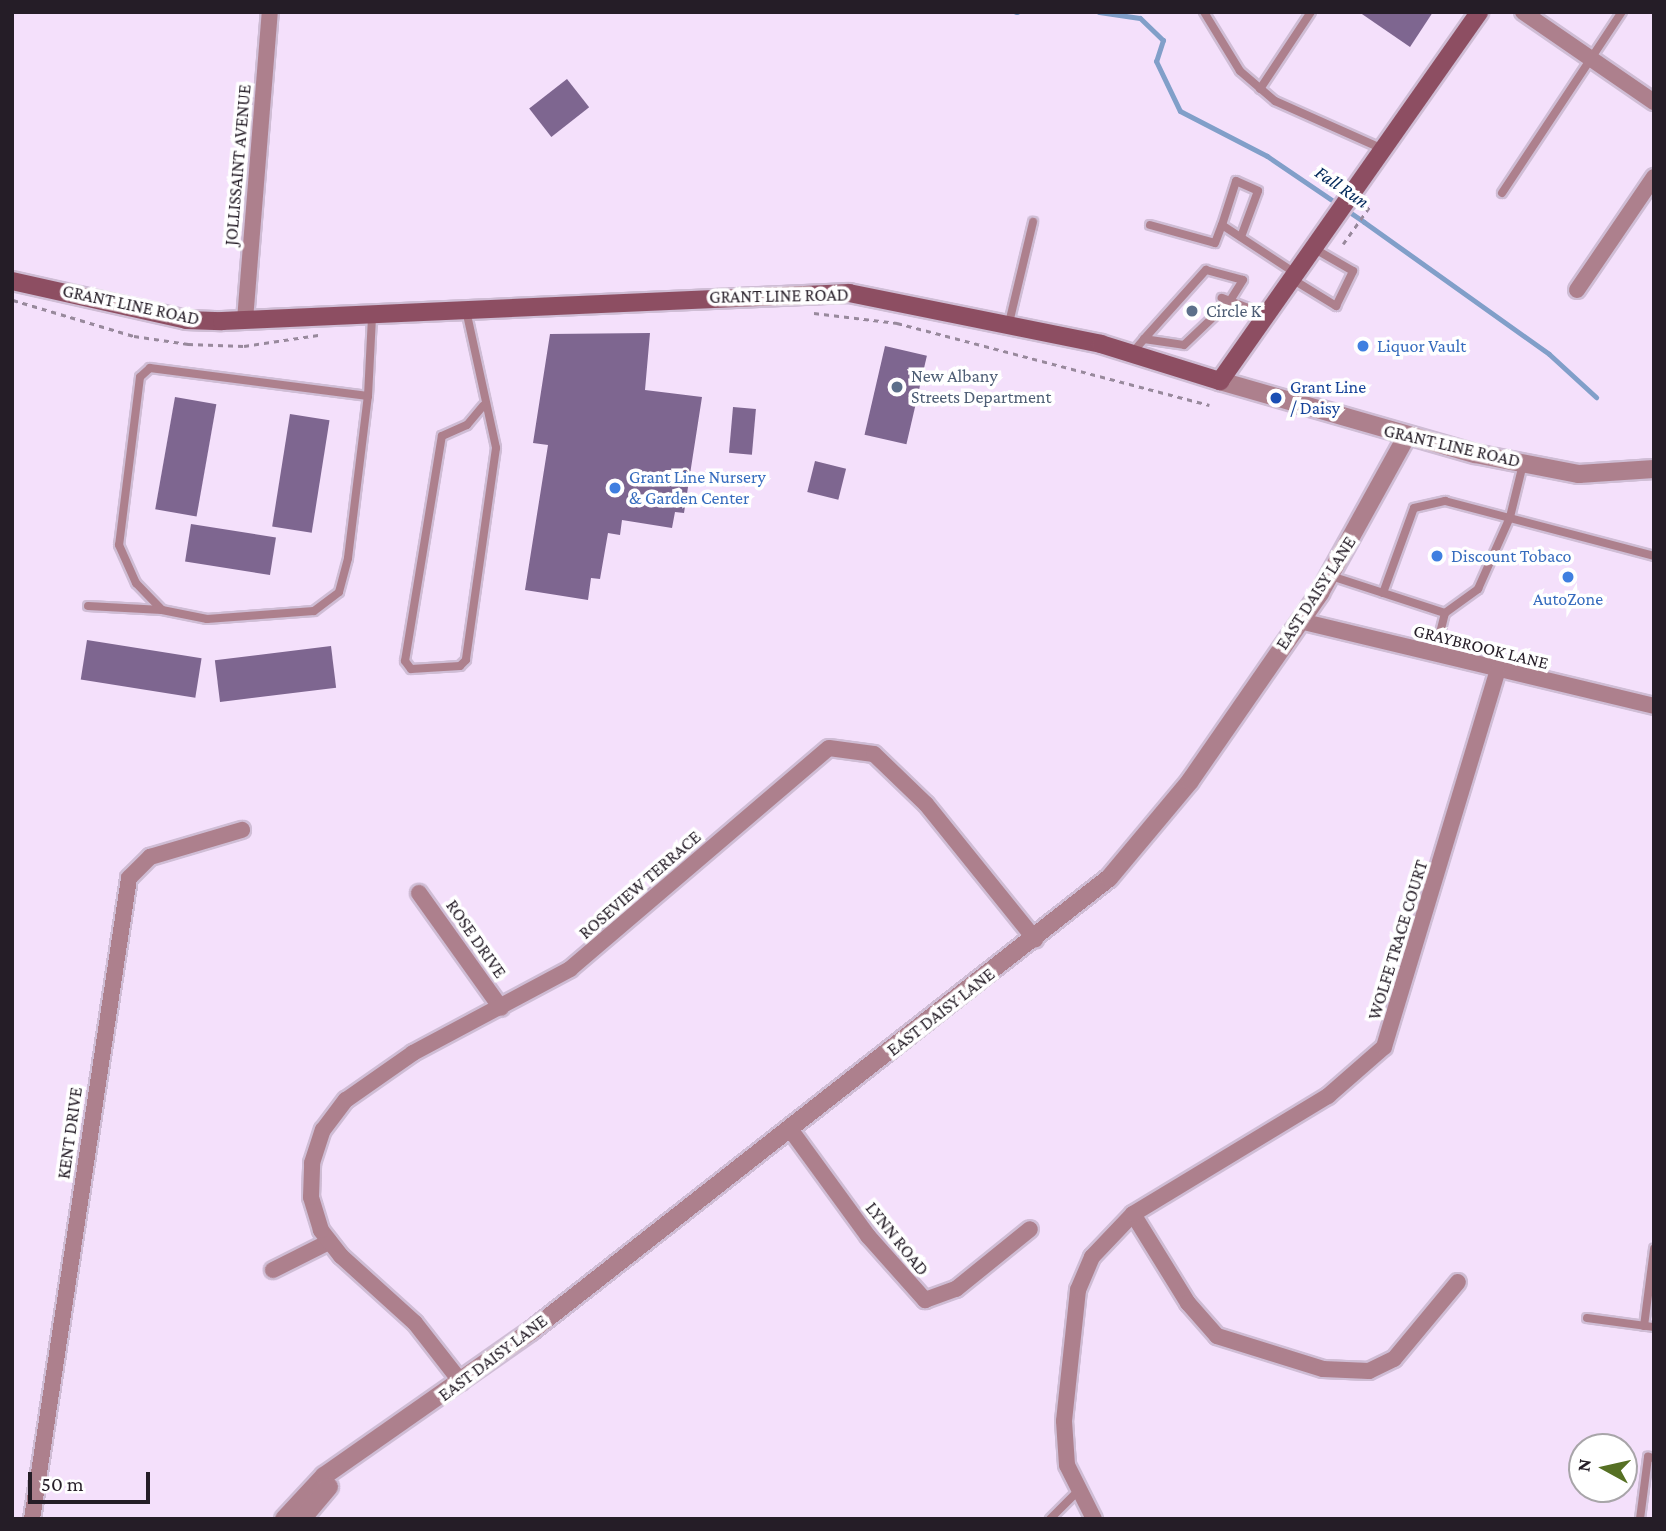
<!DOCTYPE html>
<html>
<head>
<meta charset="utf-8">
<style>
	body { margin:0 }
	#map { position:relative; width:1666px; height:1531px; overflow:hidden; background:#f4e0fb; font-family:"Crimson Pro",serif }
	div>[style] { position:absolute }
	[style*='--x'] { left:calc(var(--x)*1px); top:calc(var(--y)*1px); width:calc(var(--w)*1px); rotate:calc(var(--a)*1deg) }
	.stream>* { height:5px; margin:-2.5px; padding:0 2.5px; transform-origin:2.5px; border-radius:2.5px; background:#819fc9 }
	.building>* { inset:0; background:#7e6690; transform-origin:0 0 }
	.path>* { height:2.5px; margin-top:-1.25px; transform-origin:0; background:repeating-linear-gradient(90deg,#98899c 0 5px,transparent 0 10px) }
	.roads { filter:drop-shadow(2px 0 #cfbdd5) drop-shadow(-2px 0 #cfbdd5) drop-shadow(0 2px #cfbdd5) drop-shadow(0 -2px #cfbdd5) }
	.service>* { height:8px; margin:-4px; padding:0 4px; transform-origin:4px; border-radius:4px; background:#ad808d }
	.minor>* { height:16px; margin:-8px; padding:0 8px; transform-origin:8px; border-radius:8px; background:#ad808d }
	.tertiary>* { height:18px; margin:-9px; padding:0 9px; transform-origin:9px; border-radius:9px; background:#ad808d }
	.secondary>* { height:18px; margin:-9px; padding:0 9px; transform-origin:9px; border-radius:9px; background:#8d4e62 }
	.dots>* { width:19px; height:19px; translate:-50% -50%; box-sizing:border-box; border:4px solid #fff; border-radius:50% }
	span { translate:-50% -50%; white-space:nowrap; text-align:center; line-height:1.15; -webkit-text-stroke:7px #fff; paint-order:stroke }
	.street-label { font-size:18px; color:#251d27 }
	.service-label { font-size:18px; color:#4e5e75 }
	.left { translate:0 -50%; text-align:left }
	.shop-label { font-size:18px; color:#366cbe }
	.transit-label { font-size:18px; color:#164399 }
	.water-label { font-size:19px; color:#002759; font-style:italic }
	.frame { position:absolute; inset:0; border:14px solid #251d27; pointer-events:none }
	.north { position:absolute; left:1568px; top:1433px; width:70px; height:70px; box-sizing:border-box; background:#fff; border:2px solid #a8a5a9; border-radius:50%; rotate:278deg; font-size:19px; font-weight:700; line-height:28px; text-align:center; color:#251d27 }
	.north::after { content:''; display:block; margin:auto; width:24px; height:32px; background:#567024; clip-path:polygon(50% 0,100% 100%,50% 72%,0 100%) }
	.scale { position:absolute; left:28px; top:1472px; width:122px; height:32px; box-sizing:border-box; border:4px solid #251d27; border-top:0; padding-left:9px; font-size:21px; line-height:24px; white-space:nowrap; color:#251d27; -webkit-text-stroke:5px #fff; paint-order:stroke }
</style>
</head>
<body>
<div id="map">
	<div class="stream">
		<i style="--x:1016;--y:12;--w:1;--a:0"></i>
		<i style="--x:1099;--y:12;--w:41;--a:8.3"></i>
		<i style="--x:1140;--y:18;--w:32;--a:44"></i>
		<i style="--x:1163;--y:40;--w:22;--a:108"></i>
		<i style="--x:1156;--y:61;--w:55;--a:64.4"></i>
		<i style="--x:1180;--y:111;--w:98;--a:27.3"></i>
		<i style="--x:1267;--y:156;--w:117;--a:34.2"></i>
		<i style="--x:1364;--y:222;--w:227;--a:35.5"></i>
		<i style="--x:1549;--y:354;--w:64;--a:42.5"></i>
	</div>
	<div class="building">
		<i style="clip-path:polygon(1359px 12px,1433px 12px,1410px 47px)"></i>
		<i style="left:567px;top:79px;width:36px;height:48px;rotate:52deg"></i>
		<i style="clip-path:polygon(650px 333px,645px 390px,702px 397px,684px 513px,675px 512px,672px 528px,622px 520px,620px 535px,608px 533px,600px 579px,591px 578px,588px 600px,525px 590px,548px 445px,533px 443px,550px 334px)"></i>
		<i style="left:885px;top:346px;width:43px;height:91px;rotate:13deg"></i>
		<i style="left:175px;top:397px;width:42px;height:114px;rotate:10deg"></i>
		<i style="left:733px;top:407px;width:23px;height:46px;rotate:5deg"></i>
		<i style="left:290px;top:414px;width:40px;height:114px;rotate:9deg"></i>
		<i style="left:815px;top:461px;width:32px;height:32px;rotate:14deg"></i>
		<i style="left:191px;top:524px;width:86px;height:38px;rotate:9deg"></i>
		<i style="left:87px;top:640px;width:116px;height:40px;rotate:9deg"></i>
		<i style="left:331px;top:646px;width:42px;height:117px;rotate:83deg"></i>
	</div>
	<div class="path">
		<i style="--x:1343;--y:244;--w:47;--a:-54.6"></i>
		<i style="--x:13;--y:300;--w:126;--a:16.6"></i>
		<i style="--x:134;--y:336;--w:55;--a:8.4"></i>
		<i style="--x:188;--y:344;--w:56;--a:2"></i>
		<i style="--x:244;--y:346;--w:75;--a:-8.5"></i>
		<i style="--x:814;--y:313;--w:84;--a:6.9"></i>
		<i style="--x:897;--y:323;--w:323;--a:14.7"></i>
	</div>
	<div class="roads">
		<div class="service">
			<i style="--x:1204;--y:12;--w:69;--a:58.6"></i>
			<i style="--x:1240;--y:71;--w:46;--a:40.6"></i>
			<i style="--x:1275;--y:101;--w:118;--a:24"></i>
			<i style="--x:1260;--y:89;--w:92;--a:-56.5"></i>
			<i style="--x:1502;--y:193;--w:217;--a:-56.5"></i>
			<i style="--x:1150;--y:225;--w:67;--a:15.5"></i>
			<i style="--x:1215;--y:243;--w:19;--a:-69"></i>
			<i style="--x:1222;--y:225;--w:87;--a:33.3"></i>
			<i style="--x:1222;--y:225;--w:46;--a:-72.3"></i>
			<i style="--x:1236;--y:181;--w:24;--a:24"></i>
			<i style="--x:1258;--y:191;--w:49;--a:110.3"></i>
			<i style="--x:1292;--y:279;--w:52;--a:31.5"></i>
			<i style="--x:1336;--y:306;--w:39;--a:-64"></i>
			<i style="--x:1353;--y:271;--w:46;--a:-150.1"></i>
			<i style="--x:466;--y:310;--w:141;--a:77.7"></i>
			<i style="--x:496;--y:448;--w:214;--a:98.1"></i>
			<i style="--x:466;--y:660;--w:8;--a:135"></i>
			<i style="--x:460;--y:666;--w:49;--a:176.5"></i>
			<i style="--x:411;--y:669;--w:10;--a:-127"></i>
			<i style="--x:405;--y:661;--w:228;--a:-80.7"></i>
			<i style="--x:442;--y:436;--w:27;--a:-24"></i>
			<i style="--x:467;--y:425;--w:25;--a:-50"></i>
			<i style="--x:1009;--y:323;--w:104;--a:-76.6"></i>
			<i style="--x:1144;--y:339;--w:93;--a:-48.1"></i>
			<i style="--x:1206;--y:270;--w:38;--a:15"></i>
			<i style="--x:1243;--y:280;--w:25;--a:122"></i>
			<i style="--x:1230;--y:301;--w:9;--a:-159"></i>
			<i style="--x:1132;--y:353;--w:18;--a:-49"></i>
			<i style="--x:1144;--y:339;--w:40;--a:8.5"></i>
			<i style="--x:1184;--y:345;--w:64;--a:-43.7"></i>
			<i style="--x:1230;--y:301;--w:39;--a:21"></i>
			<i style="--x:368;--y:396;--w:220;--a:-172.7"></i>
			<i style="--x:150;--y:368;--w:13;--a:138"></i>
			<i style="--x:140;--y:377;--w:169;--a:97.1"></i>
			<i style="--x:119;--y:545;--w:42;--a:65.9"></i>
			<i style="--x:136;--y:583;--w:37;--a:46"></i>
			<i style="--x:162;--y:610;--w:46;--a:11.3"></i>
			<i style="--x:207;--y:619;--w:107;--a:-4.3"></i>
			<i style="--x:314;--y:611;--w:31;--a:-37"></i>
			<i style="--x:339;--y:592;--w:35;--a:-75"></i>
			<i style="--x:348;--y:558;--w:163;--a:-83"></i>
			<i style="--x:368;--y:396;--w:79;--a:-87.1"></i>
			<i style="--x:1331;--y:576;--w:120;--a:18"></i>
			<i style="--x:1445;--y:613;--w:41;--a:104"></i>
			<i style="--x:1383;--y:593;--w:90;--a:-70"></i>
			<i style="--x:1414;--y:508;--w:32;--a:-13"></i>
			<i style="--x:1445;--y:501;--w:216;--a:14.7"></i>
			<i style="--x:88;--y:606;--w:74;--a:3.1"></i>
			<i style="--x:1445;--y:613;--w:41;--a:-36"></i>
			<i style="--x:1478;--y:589;--w:79;--a:-66"></i>
			<i style="--x:1510;--y:517;--w:55;--a:-76.2"></i>
			<i style="--x:1587;--y:1318;--w:68;--a:7.7"></i>
			<i style="--x:1644;--y:1326;--w:78;--a:-82.6"></i>
			<i style="--x:1050;--y:1519;--w:38;--a:-45"></i>
			<i style="--x:1640;--y:1519;--w:63;--a:-82.6"></i>
			<i style="--x:1648;--y:1457;--w:6;--a:9"></i>
		</div>
		<div class="minor">
			<i style="--x:1523;--y:12;--w:159;--a:34.5"></i>
			<i style="--x:1577;--y:290;--w:137;--a:-55.7"></i>
			<i style="--x:245;--y:320;--w:309;--a:-85.4"></i>
			<i style="--x:1300;--y:621;--w:364;--a:13.5"></i>
			<i style="--x:419;--y:893;--w:141;--a:54.5"></i>
			<i style="--x:790;--y:1129;--w:132;--a:53.9"></i>
			<i style="--x:868;--y:1236;--w:86;--a:48.3"></i>
			<i style="--x:925;--y:1300;--w:33;--a:-20"></i>
			<i style="--x:956;--y:1289;--w:95;--a:-39"></i>
			<i style="--x:1133;--y:1214;--w:105;--a:58.3"></i>
			<i style="--x:1188;--y:1303;--w:44;--a:48.7"></i>
			<i style="--x:1217;--y:1336;--w:111;--a:17.3"></i>
			<i style="--x:1323;--y:1369;--w:46;--a:2.5"></i>
			<i style="--x:1369;--y:1371;--w:28;--a:-26"></i>
			<i style="--x:1394;--y:1359;--w:100;--a:-50.3"></i>
			<i style="--x:273;--y:1270;--w:63;--a:-26.6"></i>
			<i style="--x:461;--y:1382;--w:75;--a:-127.9"></i>
			<i style="--x:415;--y:1323;--w:100;--a:-137.8"></i>
			<i style="--x:341;--y:1256;--w:33;--a:-128"></i>
			<i style="--x:321;--y:1230;--w:34;--a:-107"></i>
			<i style="--x:311;--y:1197;--w:34;--a:-88"></i>
			<i style="--x:312;--y:1163;--w:35;--a:-72"></i>
			<i style="--x:323;--y:1130;--w:38;--a:-53"></i>
			<i style="--x:346;--y:1100;--w:82;--a:-35"></i>
			<i style="--x:413;--y:1053;--w:178;--a:-28.1"></i>
			<i style="--x:570;--y:969;--w:340;--a:-40.5"></i>
			<i style="--x:829;--y:748;--w:45;--a:7.6"></i>
			<i style="--x:874;--y:754;--w:72;--a:43.9"></i>
			<i style="--x:926;--y:804;--w:174;--a:51.1"></i>
			<i style="--x:32;--y:1519;--w:648;--a:-81.39"></i>
			<i style="--x:129;--y:878;--w:30;--a:-45"></i>
			<i style="--x:150;--y:857;--w:96;--a:-16.4"></i>
			<i style="--x:1094;--y:1519;--w:60;--a:-116.6"></i>
			<i style="--x:1067;--y:1465;--w:44;--a:-93.9"></i>
			<i style="--x:1064;--y:1421;--w:132;--a:-83.9"></i>
			<i style="--x:1078;--y:1290;--w:36;--a:-67"></i>
			<i style="--x:1092;--y:1257;--w:59;--a:-46.4"></i>
			<i style="--x:1133;--y:1214;--w:228;--a:-31.2"></i>
			<i style="--x:1328;--y:1096;--w:74;--a:-41.2"></i>
			<i style="--x:1384;--y:1047;--w:391;--a:-73.2"></i>
		</div>
		<div class="tertiary">
			<i style="--x:1220;--y:381;--w:265;--a:16"></i>
			<i style="--x:1475;--y:454;--w:106;--a:10.9"></i>
			<i style="--x:1579;--y:474;--w:75;--a:-3.8"></i>
			<i style="--x:284;--y:1519;--w:59;--a:-47.1"></i>
			<i style="--x:324;--y:1476;--w:253;--a:-35"></i>
			<i style="--x:531;--y:1331;--w:734;--a:-38.09"></i>
			<i style="--x:1109;--y:878;--w:126;--a:-50.1"></i>
			<i style="--x:1190;--y:781;--w:229;--a:-55.3"></i>
			<i style="--x:1320;--y:593;--w:178;--a:-61.1"></i>
			<i style="--x:302;--y:1519;--w:42;--a:-49.8"></i>
		</div>
		<div class="secondary">
			<i style="--x:12;--y:281;--w:178;--a:12.6"></i>
			<i style="--x:186;--y:320;--w:36;--a:2"></i>
			<i style="--x:222;--y:321;--w:628;--a:-2.56"></i>
			<i style="--x:849;--y:293;--w:257;--a:11.4"></i>
			<i style="--x:1101;--y:344;--w:125;--a:17.3"></i>
			<i style="--x:1220;--y:381;--w:451;--a:-54.9"></i>
		</div>
	</div>
	<div class="dots">
		<i style="left:1192px;top:311px;background:#5c6f8a"></i>
		<i style="left:1363px;top:346px;background:#3f7fe0"></i>
		<i style="left:897px;top:387px;background:#5c6f8a"></i>
		<i style="left:1276px;top:398px;background:#1a4fb4"></i>
		<i style="left:615px;top:488px;background:#3f7fe0"></i>
		<i style="left:1437px;top:556px;background:#3f7fe0"></i>
		<i style="left:1568px;top:577px;background:#3f7fe0"></i>
	</div>
	<div class="street-label">
		<span style="left:238px;top:165px;rotate:-85deg">JOLLISSAINT AVENUE</span>
		<span style="left:779px;top:296px;rotate:-1deg">GRANT LINE ROAD</span>
		<span style="left:131px;top:305px;rotate:12deg">GRANT LINE ROAD</span>
		<span style="left:1452px;top:446px;rotate:13deg">GRANT LINE ROAD</span>
		<span style="left:1316px;top:593px;rotate:-57deg">EAST DAISY LANE</span>
		<span style="left:1481px;top:647px;rotate:14deg">GRAYBROOK LANE</span>
		<span style="left:640px;top:885px;rotate:-41deg">ROSEVIEW TERRACE</span>
		<span style="left:476px;top:939px;rotate:55deg">ROSE DRIVE</span>
		<span style="left:1398px;top:940px;rotate:-73deg">WOLFE TRACE COURT</span>
		<span style="left:941px;top:1012px;rotate:-38deg">EAST DAISY LANE</span>
		<span style="left:70px;top:1133px;rotate:-82deg">KENT DRIVE</span>
		<span style="left:897px;top:1239px;rotate:51deg">LYNN ROAD</span>
		<span style="left:493px;top:1358px;rotate:-37deg">EAST DAISY LANE</span>
	</div>
	<div class="service-label">
		<span class="left" style="left:1206px;top:311px">Circle K</span>
		<span class="left" style="left:911px;top:387px">New Albany<br>Streets Department</span>
	</div>
	<div class="shop-label">
		<span class="left" style="left:1377px;top:346px">Liquor Vault</span>
		<span class="left" style="left:629px;top:488px">Grant Line Nursery<br>&amp; Garden Center</span>
		<span class="left" style="left:1451px;top:556px">Discount Tobaco</span>
		<span style="left:1568px;top:599px">AutoZone</span>
	</div>
	<div class="transit-label">
		<span class="left" style="left:1290px;top:398px">Grant Line<br>/ Daisy</span>
	</div>
	<div class="water-label">
		<span style="left:1342px;top:187px;rotate:34deg">Fall Run</span>
	</div>
	<div class="frame"></div>
	<div class="north">N</div>
	<div class="scale">50 m</div>
</div>
</body>
</html>
